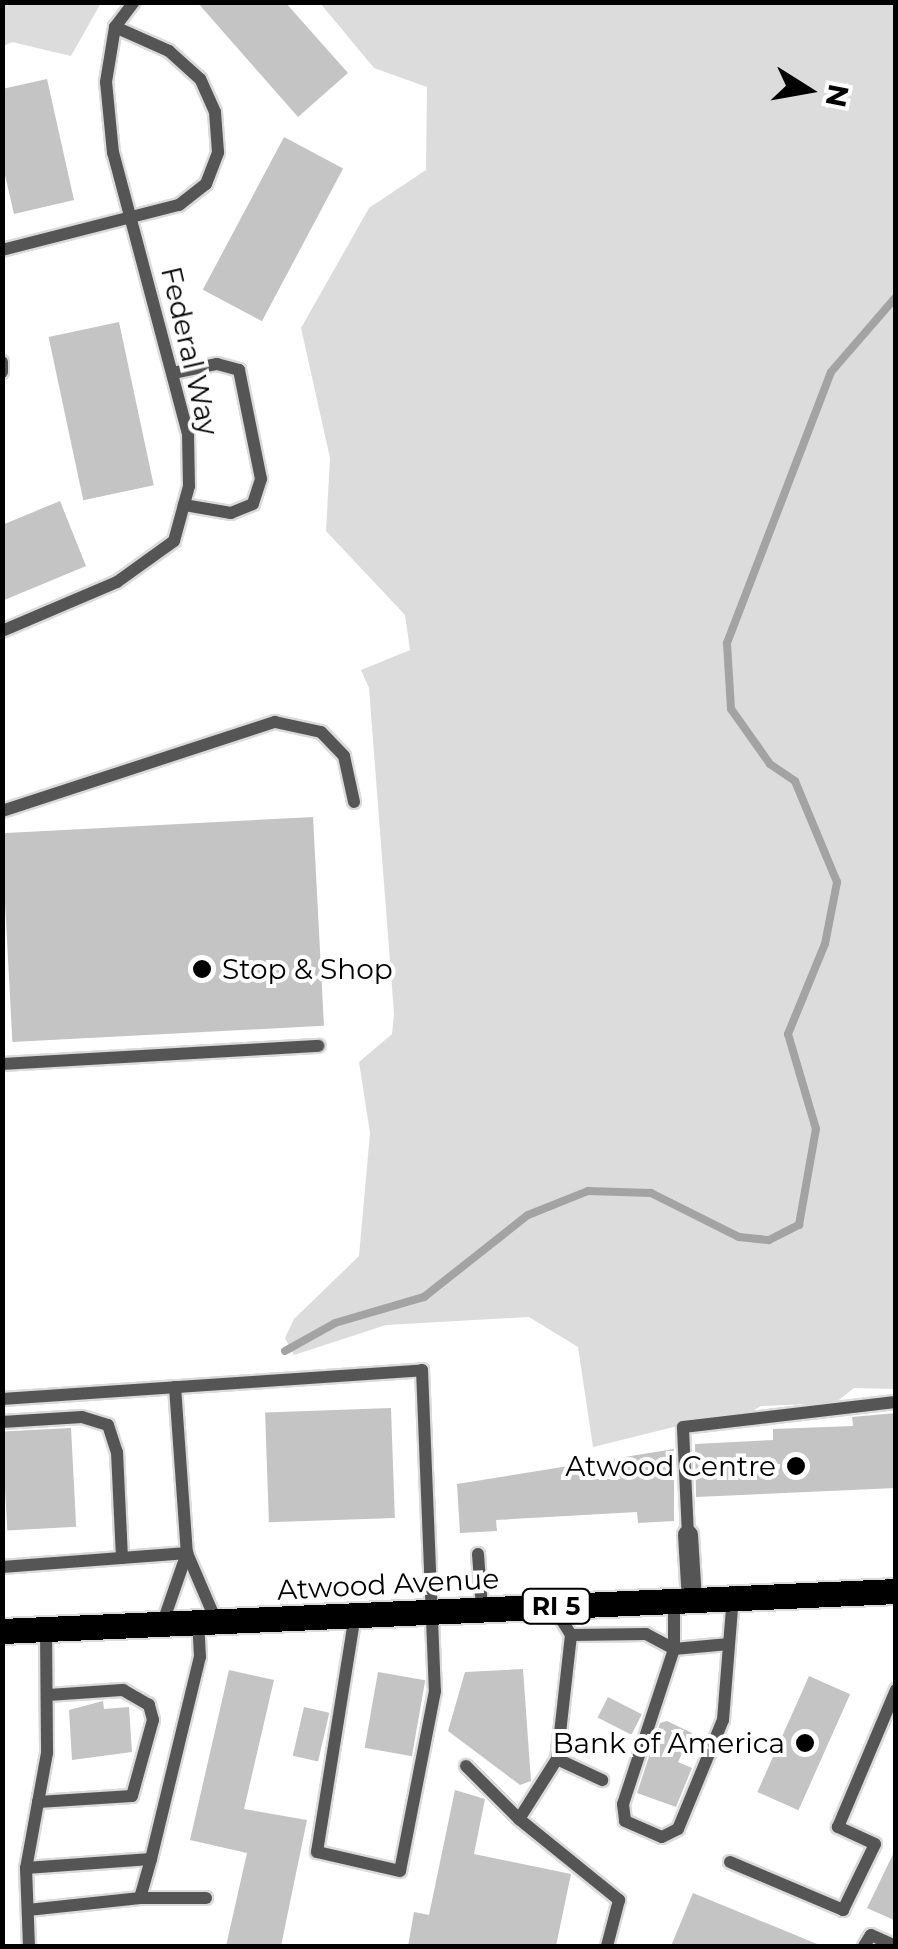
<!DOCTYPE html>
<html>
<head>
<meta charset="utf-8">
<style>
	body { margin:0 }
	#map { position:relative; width:898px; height:1949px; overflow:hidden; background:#fff; font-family:Montserrat,sans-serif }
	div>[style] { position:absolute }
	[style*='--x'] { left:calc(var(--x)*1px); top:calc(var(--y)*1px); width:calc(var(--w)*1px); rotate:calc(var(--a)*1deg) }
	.green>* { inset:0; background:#dcdcdc }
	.stream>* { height:8px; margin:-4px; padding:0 4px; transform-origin:4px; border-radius:4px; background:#a3a3a3 }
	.building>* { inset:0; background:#c4c4c4; transform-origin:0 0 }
	.roads { filter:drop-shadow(2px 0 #dbdbdb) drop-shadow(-2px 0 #dbdbdb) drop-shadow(0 2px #dbdbdb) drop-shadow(0 -2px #dbdbdb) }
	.service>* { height:12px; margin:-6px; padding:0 6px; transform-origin:6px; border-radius:6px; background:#555 }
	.minor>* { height:20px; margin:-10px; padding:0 10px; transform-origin:10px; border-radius:10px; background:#555 }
	.primary>* { height:25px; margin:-12.5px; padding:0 12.5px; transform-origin:12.5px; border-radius:12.5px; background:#000 }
	.dots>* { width:28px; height:28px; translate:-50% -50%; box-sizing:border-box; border:5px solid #fff; border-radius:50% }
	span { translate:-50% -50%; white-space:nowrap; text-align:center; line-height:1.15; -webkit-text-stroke:8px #fff; paint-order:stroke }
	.shield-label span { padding:2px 8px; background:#fff; border:2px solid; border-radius:8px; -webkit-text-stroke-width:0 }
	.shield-label { font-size:25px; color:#000; font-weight:700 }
	.street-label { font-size:28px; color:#000 }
	.poi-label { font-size:28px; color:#000 }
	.left { translate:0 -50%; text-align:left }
	.right { translate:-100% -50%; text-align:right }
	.frame { position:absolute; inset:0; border:5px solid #000; pointer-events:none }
	.north { position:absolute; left:758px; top:40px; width:100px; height:100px; -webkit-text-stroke:8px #fff; paint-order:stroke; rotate:101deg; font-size:28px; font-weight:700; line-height:40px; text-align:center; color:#000 }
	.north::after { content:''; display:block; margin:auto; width:35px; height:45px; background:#000; clip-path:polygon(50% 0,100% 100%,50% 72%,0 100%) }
</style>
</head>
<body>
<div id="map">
	<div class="green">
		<i style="clip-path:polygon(3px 2px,101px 2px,101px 3px,71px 56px,12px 42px,3px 46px)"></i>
		<i style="clip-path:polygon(320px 3px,895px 3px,895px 1389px,854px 1388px,835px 1403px,761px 1406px,737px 1420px,686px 1424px,593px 1447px,578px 1347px,529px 1317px,386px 1325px,294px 1355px,285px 1338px,294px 1319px,359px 1256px,370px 1133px,359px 1062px,392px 1034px,394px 1014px,369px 688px,361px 670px,410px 650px,405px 615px,326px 531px,330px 458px,301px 328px,369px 208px,426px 170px,427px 87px,374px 68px)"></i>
	</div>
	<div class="stream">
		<i style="--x:285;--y:1351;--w:57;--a:-29.2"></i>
		<i style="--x:335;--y:1323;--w:93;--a:-16.3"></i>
		<i style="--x:424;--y:1297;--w:132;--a:-38.3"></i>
		<i style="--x:528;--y:1215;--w:65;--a:-21.8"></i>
		<i style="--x:588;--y:1191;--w:63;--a:1.8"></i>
		<i style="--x:651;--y:1193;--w:98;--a:26.6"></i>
		<i style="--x:739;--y:1237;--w:30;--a:6"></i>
		<i style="--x:769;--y:1240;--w:34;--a:-27"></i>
		<i style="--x:799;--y:1225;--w:97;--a:-80"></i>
		<i style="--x:816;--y:1129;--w:99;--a:-106.4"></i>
		<i style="--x:788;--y:1034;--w:97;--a:-67.7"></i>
		<i style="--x:825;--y:944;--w:63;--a:-79"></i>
		<i style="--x:837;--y:882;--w:109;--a:-112.6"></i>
		<i style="--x:795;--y:781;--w:30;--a:-146"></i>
		<i style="--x:770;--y:764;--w:67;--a:-125.3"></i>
		<i style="--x:731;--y:709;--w:66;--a:-93.5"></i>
		<i style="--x:727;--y:643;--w:290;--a:-69"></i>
		<i style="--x:831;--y:372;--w:99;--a:-49.1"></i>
	</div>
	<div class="building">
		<i style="clip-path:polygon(197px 2px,285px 2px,348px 73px,298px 117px)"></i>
		<i style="clip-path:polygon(47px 79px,74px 200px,14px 214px,2px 162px,2px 89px)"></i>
		<i style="left:284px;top:137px;width:67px;height:173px;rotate:28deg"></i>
		<i style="left:119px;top:322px;width:167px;height:72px;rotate:78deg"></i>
		<i style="clip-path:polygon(60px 501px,86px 566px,2px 601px,2px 525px)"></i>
		<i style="left:313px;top:817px;width:209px;height:312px;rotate:87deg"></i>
		<i style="left:391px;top:1408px;width:110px;height:126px;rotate:88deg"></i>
		<i style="clip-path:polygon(896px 1413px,896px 1488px,696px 1497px,695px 1444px,773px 1440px,773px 1429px,853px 1426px,852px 1417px)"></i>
		<i style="left:71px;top:1428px;width:99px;height:69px;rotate:87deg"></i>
		<i style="clip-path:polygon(674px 1449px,674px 1521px,638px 1523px,637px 1512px,496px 1520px,497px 1531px,460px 1533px,457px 1484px)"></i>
		<i style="clip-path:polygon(523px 1669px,531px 1781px,520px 1785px,448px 1731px,465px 1672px)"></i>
		<i style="clip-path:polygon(229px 1670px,274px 1680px,244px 1809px,307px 1820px,281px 1946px,226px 1946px,247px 1853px,190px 1840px)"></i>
		<i style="left:378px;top:1672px;width:48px;height:77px;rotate:10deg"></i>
		<i style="left:809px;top:1676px;width:45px;height:127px;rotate:24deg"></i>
		<i style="left:608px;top:1697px;width:38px;height:23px;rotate:27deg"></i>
		<i style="clip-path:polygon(103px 1701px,104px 1709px,129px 1707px,132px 1752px,72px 1760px,69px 1710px)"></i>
		<i style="left:304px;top:1707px;width:26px;height:50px;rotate:13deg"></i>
		<i style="clip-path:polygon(667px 1721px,692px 1733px,678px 1762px,692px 1768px,676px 1807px,637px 1793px,660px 1723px)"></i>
		<i style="clip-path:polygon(455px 1790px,485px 1799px,474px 1854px,571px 1874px,556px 1946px,408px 1946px,414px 1912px,429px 1915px)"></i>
		<i style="clip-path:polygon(896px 1848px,896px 1921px,867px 1908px)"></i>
		<i style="clip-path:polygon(693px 1893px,822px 1946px,671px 1946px)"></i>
	</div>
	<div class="roads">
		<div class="service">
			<i style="--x:2;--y:250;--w:183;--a:-14.3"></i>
			<i style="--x:179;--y:205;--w:34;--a:-38"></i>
			<i style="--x:206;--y:184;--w:34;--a:-69"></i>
			<i style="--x:218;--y:152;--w:40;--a:-94.3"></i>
			<i style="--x:215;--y:112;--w:36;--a:-114"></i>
			<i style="--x:200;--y:79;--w:42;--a:-137.9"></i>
			<i style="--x:169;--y:51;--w:59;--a:-156"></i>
			<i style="--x:2;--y:362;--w:10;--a:90"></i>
			<i style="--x:173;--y:373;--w:45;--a:-11.6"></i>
			<i style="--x:217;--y:364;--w:23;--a:15"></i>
			<i style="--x:239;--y:370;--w:111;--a:78.6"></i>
			<i style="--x:261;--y:479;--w:26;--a:108"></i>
			<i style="--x:253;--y:504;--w:24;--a:158"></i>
			<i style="--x:231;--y:513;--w:48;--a:-170.3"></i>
			<i style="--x:2;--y:631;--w:125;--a:-23.1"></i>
			<i style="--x:117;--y:582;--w:70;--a:-35.7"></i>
			<i style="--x:174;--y:541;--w:57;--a:-74.7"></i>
			<i style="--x:189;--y:486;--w:52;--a:-91.1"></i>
			<i style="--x:188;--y:434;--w:291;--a:-104.9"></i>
			<i style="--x:113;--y:153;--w:71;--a:-95.6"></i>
			<i style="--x:106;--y:82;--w:56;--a:-80.7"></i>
			<i style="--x:115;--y:27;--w:31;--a:-53"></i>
			<i style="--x:2;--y:811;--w:287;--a:-18.1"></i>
			<i style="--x:275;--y:722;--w:47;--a:12.3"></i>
			<i style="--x:321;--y:732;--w:33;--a:46"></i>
			<i style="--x:344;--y:756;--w:47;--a:77.7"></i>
			<i style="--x:2;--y:1064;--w:317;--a:-3.3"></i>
			<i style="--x:175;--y:1387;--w:166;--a:85.9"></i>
			<i style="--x:187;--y:1553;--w:76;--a:66.8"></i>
			<i style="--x:2;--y:1399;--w:421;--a:-3.9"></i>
			<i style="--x:422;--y:1370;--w:321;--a:87.7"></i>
			<i style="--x:435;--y:1691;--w:183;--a:101"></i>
			<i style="--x:400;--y:1871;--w:85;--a:-167.1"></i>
			<i style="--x:317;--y:1852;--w:241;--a:-80.9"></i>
			<i style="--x:2;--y:1422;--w:80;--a:-3.6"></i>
			<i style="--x:82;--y:1417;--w:27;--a:17"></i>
			<i style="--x:108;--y:1425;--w:28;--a:72"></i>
			<i style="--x:117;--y:1452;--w:106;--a:87.3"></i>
			<i style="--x:688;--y:1535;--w:108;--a:-92.7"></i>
			<i style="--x:683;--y:1427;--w:214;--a:-6.7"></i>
			<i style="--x:478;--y:1554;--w:55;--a:85.8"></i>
			<i style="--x:2;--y:1567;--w:186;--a:-4.3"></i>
			<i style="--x:674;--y:1600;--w:49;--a:90"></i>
			<i style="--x:674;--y:1649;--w:163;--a:108.2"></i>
			<i style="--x:623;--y:1804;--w:17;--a:83"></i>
			<i style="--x:625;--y:1821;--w:40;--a:23.4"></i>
			<i style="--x:662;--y:1837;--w:18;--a:-27"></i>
			<i style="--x:678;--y:1829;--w:118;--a:-67.6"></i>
			<i style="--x:723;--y:1720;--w:123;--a:-85.4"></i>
			<i style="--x:553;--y:1606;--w:34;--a:58"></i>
			<i style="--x:571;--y:1635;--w:75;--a:-0.8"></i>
			<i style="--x:646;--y:1634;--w:32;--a:28"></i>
			<i style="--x:674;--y:1649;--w:55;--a:-5.2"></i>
			<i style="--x:162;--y:1625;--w:76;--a:-70.9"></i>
			<i style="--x:46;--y:1631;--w:122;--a:89.5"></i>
			<i style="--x:47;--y:1753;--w:117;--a:100.3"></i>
			<i style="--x:26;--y:1868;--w:125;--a:-4.1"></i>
			<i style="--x:151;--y:1859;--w:208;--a:-76.4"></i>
			<i style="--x:200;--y:1657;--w:34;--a:-93"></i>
			<i style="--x:571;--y:1635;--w:125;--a:96.4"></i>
			<i style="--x:557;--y:1759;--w:50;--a:25"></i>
			<i style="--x:557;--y:1759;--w:71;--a:122.3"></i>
			<i style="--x:519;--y:1819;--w:129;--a:39"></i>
			<i style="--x:619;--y:1900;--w:48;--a:104.6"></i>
			<i style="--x:466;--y:1766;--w:75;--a:45"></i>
			<i style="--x:38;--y:1802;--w:94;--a:-3.7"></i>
			<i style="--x:132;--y:1796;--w:79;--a:-74.6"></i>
			<i style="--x:153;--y:1720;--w:16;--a:-105"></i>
			<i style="--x:149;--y:1705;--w:30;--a:-150"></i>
			<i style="--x:123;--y:1690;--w:76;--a:176.2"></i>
			<i style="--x:730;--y:1862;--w:123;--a:23"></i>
			<i style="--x:843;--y:1910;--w:73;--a:-64.1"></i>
			<i style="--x:875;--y:1844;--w:41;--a:-155.3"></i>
			<i style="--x:838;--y:1827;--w:149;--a:-67.1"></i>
			<i style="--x:26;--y:1868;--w:78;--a:87.8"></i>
			<i style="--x:140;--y:1898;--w:66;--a:0"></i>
			<i style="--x:28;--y:1910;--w:113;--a:-6.1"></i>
			<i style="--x:140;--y:1898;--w:41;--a:-74.2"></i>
			<i style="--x:864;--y:1946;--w:13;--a:-58"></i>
			<i style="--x:871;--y:1935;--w:27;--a:24"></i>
		</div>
		<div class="minor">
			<i style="--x:688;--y:1535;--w:65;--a:86.5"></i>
		</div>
		<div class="primary">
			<i style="--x:2;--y:1631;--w:895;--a:-2.56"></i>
		</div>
	</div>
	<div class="dots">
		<i style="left:202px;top:969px;background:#000"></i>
		<i style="left:796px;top:1466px;background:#000"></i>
		<i style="left:805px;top:1743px;background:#000"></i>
	</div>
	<div class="shield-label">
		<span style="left:556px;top:1606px">RI 5</span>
	</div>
	<div class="street-label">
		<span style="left:190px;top:351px;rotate:77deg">Federal Way</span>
		<span style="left:388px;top:1584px;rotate:-3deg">Atwood Avenue</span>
	</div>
	<div class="poi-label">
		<span class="left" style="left:222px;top:969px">Stop &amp; Shop</span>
		<span class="right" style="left:776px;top:1466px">Atwood Centre</span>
		<span class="right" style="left:785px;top:1743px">Bank of America</span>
	</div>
	<div class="frame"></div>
	<div class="north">N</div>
</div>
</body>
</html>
